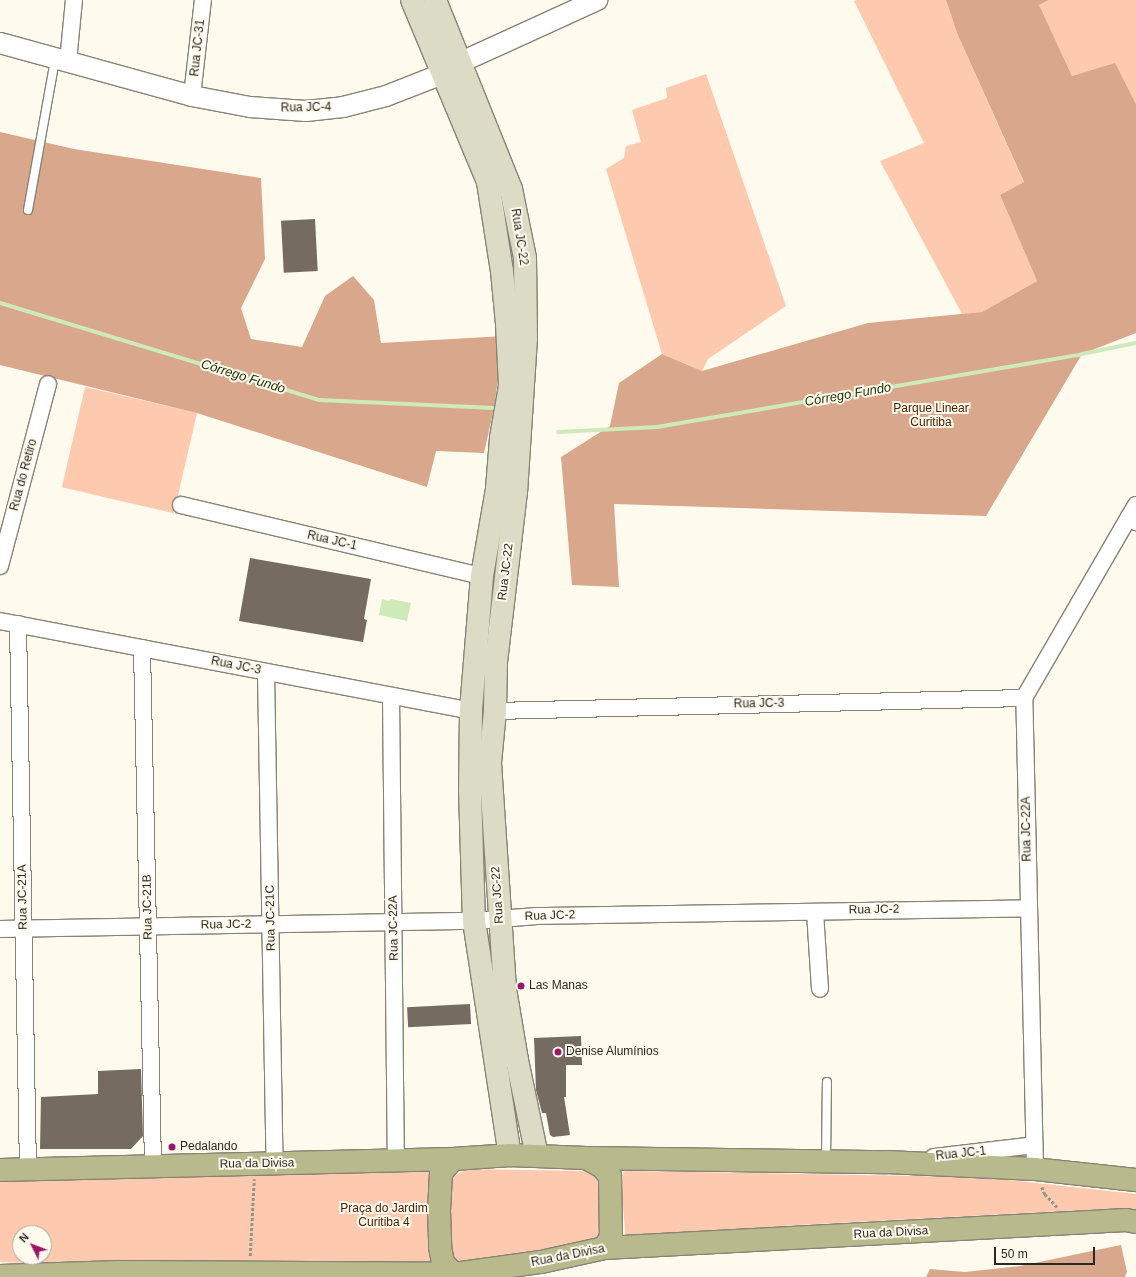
<!DOCTYPE html>
<html>
<head>
<meta charset="utf-8">
<style>
	body { margin:0 }
	#map { position:relative; width:1136px; height:1277px; overflow:hidden; background:#fefaed; font-family:Helvetica,sans-serif }
	div>[style] { position:absolute }
	[style*='--x'] { left:calc(var(--x)*1px); top:calc(var(--y)*1px); width:calc(var(--w)*1px); rotate:calc(var(--a)*1deg) }
	.green>* { inset:0; background:#fecaaf; transform-origin:0 0 }
	.forest>* { inset:0; background:#d9a78c }
	.water>* { inset:0; background:#cfeaba }
	.stream>* { height:4px; margin:-2px; padding:0 2px; transform-origin:2px; border-radius:2px; background:#cfeaba }
	.building>* { inset:0; background:#766b60; transform-origin:0 0 }
	.path>* { height:2.5px; margin-top:-1.25px; transform-origin:0; background:repeating-linear-gradient(90deg,#969389 0 3px,transparent 0 5px) }
	.roads { filter:drop-shadow(1px 0 #888375) drop-shadow(-1px 0 #888375) drop-shadow(0 1px #888375) drop-shadow(0 -1px #888375) }
	.service>* { height:8px; margin:-4px; padding:0 4px; transform-origin:4px; border-radius:4px; background:#fff }
	.minor>* { height:16px; margin:-8px; padding:0 8px; transform-origin:8px; border-radius:8px; background:#fff }
	.tertiary>* { height:20px; margin:-10px; padding:0 10px; transform-origin:10px; border-radius:10px; background:#fff }
	.secondary>* { height:22px; margin:-11px; padding:0 11px; transform-origin:11px; border-radius:11px; background:#dcdcc6 }
	.primary>* { height:22px; margin:-11px; padding:0 11px; transform-origin:11px; border-radius:11px; background:#b8ba8d }
	.dots>* { width:11px; height:11px; translate:-50% -50%; box-sizing:border-box; border:2px solid #fefaed; border-radius:50% }
	span { translate:-50% -50%; white-space:nowrap; text-align:center; line-height:1.15; -webkit-text-stroke:4px #fefaed; paint-order:stroke }
	.street-label { font-size:12px; color:#2a2822 }
	.park-label { font-size:12px; color:#4e2001 }
	.poi-label { font-size:12px; color:#2a2822 }
	.left { translate:0 -50%; text-align:left }
	.water-label { font-size:13px; color:#1c3300; font-style:italic }
	.north { position:absolute; left:12px; top:1225px; width:40px; height:40px; box-sizing:border-box; background:#fefaed; border:1px solid #a9a69c; border-radius:50%; rotate:312deg; font-size:11px; font-weight:700; line-height:16px; text-align:center; color:#2a2822 }
	.north::after { content:''; display:block; margin:auto; width:14px; height:18px; background:#9a176b; clip-path:polygon(50% 0,100% 100%,50% 72%,0 100%) }
	.scale { position:absolute; left:994px; top:1247px; width:101px; height:18px; box-sizing:border-box; border:2px solid #2a2822; border-top:0; padding-left:5px; font-size:12px; line-height:14px; white-space:nowrap; color:#2a2822; -webkit-text-stroke:3px #fefaed; paint-order:stroke }
</style>
</head>
<body>
<div id="map">
	<div class="green">
		<i style="clip-path:polygon(857px 0,946px 0,957px 33px,1024px 183px,1000px 195px,1037px 281px,982px 312px,962px 314px,880px 161px,924px 143px,854px 1px)"></i>
		<i style="clip-path:polygon(1049px 0,1136px 0,1136px 104px,1115px 64px,1072px 76px,1038px 5px)"></i>
		<i style="clip-path:polygon(706px 74px,786px 306px,708px 359px,702px 371px,662px 354px,606px 169px,624px 158px,626px 146px,641px 142px,632px 110px,667px 98px,666px 88px)"></i>
		<i style="left:85px;top:387px;width:115px;height:103px;rotate:13deg"></i>
		<i style="clip-path:polygon(evenodd,442px 1165px,441px 1267px,122px 1266px,0 1262px,0 1175px,442px 1165px,20px 1233px,44px 1233px,44px 1257px,20px 1257px,20px 1233px)"></i>
		<i style="clip-path:polygon(467px 1169px,590px 1171px,599px 1180px,603px 1229px,598px 1239px,587px 1244px,461px 1266px,452px 1261px,449px 1249px,449px 1179px)"></i>
		<i style="clip-path:polygon(625px 1171px,919px 1176px,1000px 1179px,1136px 1194px,1136px 1213px,1083px 1210px,798px 1225px,688px 1233px,628px 1240px,625px 1233px,621px 1176px)"></i>
	</div>
	<div class="forest">
		<i style="clip-path:polygon(946px 0,1049px 0,1039px 5px,1072px 76px,1115px 63px,1136px 104px,1136px 333px,1082px 354px,986px 516px,614px 504px,619px 587px,572px 585px,561px 457px,610px 426px,619px 383px,662px 354px,702px 371px,868px 323px,982px 312px,1037px 281px,1000px 195px,1024px 182px,957px 33px)"></i>
		<i style="clip-path:polygon(0 132px,74px 149px,261px 178px,265px 259px,241px 308px,251px 339px,302px 347px,325px 296px,353px 276px,374px 300px,381px 343px,504px 336px,494px 408px,484px 453px,436px 451px,427px 487px,197px 413px,0 365px)"></i>
		<i style="clip-path:polygon(1121px 1245px,1127px 1272px,1125px 1277px,926px 1277px,930px 1269px,965px 1272px,1020px 1266px)"></i>
	</div>
	<div class="water">
		<i style="clip-path:polygon(382px 599px,389px 601px,391px 599px,411px 603px,407px 621px,379px 615px)"></i>
	</div>
	<div class="stream">
		<i style="--x:0;--y:303;--w:333;--a:16.9"></i>
		<i style="--x:319;--y:400;--w:175;--a:2.6"></i>
		<i style="--x:558;--y:432;--w:99;--a:-2.9"></i>
		<i style="--x:657;--y:427;--w:431;--a:-9.7"></i>
		<i style="--x:1082;--y:354;--w:55;--a:-11.5"></i>
	</div>
	<div class="building">
		<i style="left:315px;top:219px;width:52px;height:34px;rotate:87deg"></i>
		<i style="clip-path:polygon(250px 558px,371px 579px,364px 619px,367px 620px,363px 642px,239px 621px)"></i>
		<i style="left:470px;top:1004px;width:20px;height:63px;rotate:87deg"></i>
		<i style="clip-path:polygon(581px 1036px,582px 1065px,566px 1065px,566px 1097px,564px 1097px,570px 1135px,553px 1137px,550px 1135px,546px 1113px,542px 1113px,536px 1090px,534px 1038px)"></i>
		<i style="clip-path:polygon(141px 1069px,143px 1136px,131px 1149px,40px 1149px,41px 1097px,98px 1094px,98px 1071px)"></i>
	</div>
	<div class="path">
		<i style="--x:1042;--y:1187;--w:8;--a:67"></i>
		<i style="--x:1045;--y:1194;--w:18;--a:47"></i>
		<i style="--x:250;--y:1256;--w:77;--a:-87"></i>
	</div>
	<div class="roads">
		<div class="service">
			<i style="--x:28;--y:210;--w:146;--a:-79.8"></i>
			<i style="--x:826;--y:1160;--w:78;--a:-89.3"></i>
		</div>
		<div class="minor">
			<i style="--x:68;--y:62;--w:62;--a:-84.5"></i>
			<i style="--x:192;--y:96;--w:97;--a:-83.5"></i>
			<i style="--x:181;--y:505;--w:309;--a:13.3"></i>
			<i style="--x:1136;--y:505;--w:14;--a:120"></i>
			<i style="--x:1129;--y:517;--w:9;--a:36"></i>
			<i style="--x:0;--y:566;--w:188;--a:-75.2"></i>
			<i style="--x:0;--y:621;--w:480;--a:10.8"></i>
			<i style="--x:18;--y:624;--w:545;--a:88.95"></i>
			<i style="--x:142;--y:648;--w:518;--a:88.78"></i>
			<i style="--x:266;--y:672;--w:492;--a:89"></i>
			<i style="--x:391;--y:696;--w:465;--a:89.4"></i>
			<i style="--x:495;--y:711;--w:529;--a:-1.41"></i>
			<i style="--x:815;--y:912;--w:77;--a:86.3"></i>
			<i style="--x:0;--y:929;--w:474;--a:-1"></i>
			<i style="--x:474;--y:921;--w:63;--a:-4.5"></i>
			<i style="--x:537;--y:916;--w:492;--a:-0.9"></i>
			<i style="--x:934;--y:1157;--w:101;--a:-6.8"></i>
			<i style="--x:1035;--y:1169;--w:471;--a:-91.3"></i>
			<i style="--x:1024;--y:698;--w:209;--a:-59.9"></i>
		</div>
		<div class="tertiary">
			<i style="--x:0;--y:43;--w:199;--a:15.4"></i>
			<i style="--x:192;--y:96;--w:59;--a:10.7"></i>
			<i style="--x:250;--y:107;--w:56;--a:4.1"></i>
			<i style="--x:306;--y:111;--w:37;--a:-6"></i>
			<i style="--x:343;--y:107;--w:44;--a:-14.3"></i>
			<i style="--x:386;--y:96;--w:60;--a:-21.4"></i>
			<i style="--x:442;--y:74;--w:20;--a:-33"></i>
			<i style="--x:459;--y:63;--w:152;--a:-24.5"></i>
		</div>
		<div class="secondary">
			<i style="--x:412;--y:0;--w:197;--a:67.3"></i>
			<i style="--x:488;--y:182;--w:90;--a:81.1"></i>
			<i style="--x:502;--y:271;--w:53;--a:84.6"></i>
			<i style="--x:507;--y:324;--w:62;--a:87.2"></i>
			<i style="--x:510;--y:386;--w:53;--a:99.8"></i>
			<i style="--x:501;--y:438;--w:51;--a:94.5"></i>
			<i style="--x:497;--y:489;--w:88;--a:99.8"></i>
			<i style="--x:482;--y:576;--w:135;--a:94.7"></i>
			<i style="--x:471;--y:711;--w:78;--a:90.7"></i>
			<i style="--x:470;--y:789;--w:132;--a:88.3"></i>
			<i style="--x:474;--y:921;--w:237;--a:81.3"></i>
			<i style="--x:435;--y:0;--w:204;--a:68.1"></i>
			<i style="--x:511;--y:189;--w:70;--a:78.5"></i>
			<i style="--x:525;--y:258;--w:80;--a:89.3"></i>
			<i style="--x:526;--y:338;--w:154;--a:93.7"></i>
			<i style="--x:516;--y:492;--w:171;--a:96.7"></i>
			<i style="--x:496;--y:662;--w:49;--a:91.2"></i>
			<i style="--x:495;--y:711;--w:52;--a:95.5"></i>
			<i style="--x:490;--y:763;--w:226;--a:86.2"></i>
			<i style="--x:505;--y:989;--w:72;--a:80.4"></i>
			<i style="--x:517;--y:1060;--w:98;--a:78.2"></i>
		</div>
		<div class="primary">
			<i style="--x:586;--y:1158;--w:18;--a:29"></i>
			<i style="--x:602;--y:1167;--w:12;--a:48"></i>
			<i style="--x:610;--y:1176;--w:61;--a:89.1"></i>
			<i style="--x:611;--y:1237;--w:13;--a:122"></i>
			<i style="--x:453;--y:1159;--w:18;--a:131"></i>
			<i style="--x:441;--y:1173;--w:38;--a:93"></i>
			<i style="--x:439;--y:1211;--w:36;--a:88"></i>
			<i style="--x:440;--y:1247;--w:16;--a:79"></i>
			<i style="--x:443;--y:1263;--w:16;--a:45"></i>
			<i style="--x:0;--y:1170;--w:453;--a:-1.4"></i>
			<i style="--x:453;--y:1159;--w:57;--a:-4"></i>
			<i style="--x:510;--y:1155;--w:76;--a:2.3"></i>
			<i style="--x:586;--y:1158;--w:301;--a:0.8"></i>
			<i style="--x:887;--y:1162;--w:148;--a:2.7"></i>
			<i style="--x:1035;--y:1169;--w:102;--a:6.2"></i>
			<i style="--x:0;--y:1276;--w:119;--a:-1.9"></i>
			<i style="--x:119;--y:1272;--w:335;--a:0.3"></i>
			<i style="--x:454;--y:1274;--w:88;--a:-7.9"></i>
			<i style="--x:541;--y:1262;--w:65;--a:-12.5"></i>
			<i style="--x:604;--y:1248;--w:523;--a:-3.07"></i>
			<i style="--x:1126;--y:1220;--w:10;--a:11"></i>
		</div>
	</div>
	<div class="dots">
		<i style="left:521px;top:986px;background:#9a176b"></i>
		<i style="left:558px;top:1052px;background:#9a176b"></i>
		<i style="left:172px;top:1147px;background:#9a176b"></i>
	</div>
	<div class="street-label">
		<span style="left:198px;top:48px;rotate:-84deg">Rua JC-31</span>
		<span style="left:306px;top:108px;rotate:-1deg">Rua JC-4</span>
		<span style="left:519px;top:237px;rotate:81deg">Rua JC-22</span>
		<span style="left:24px;top:475px;rotate:-75deg">Rua do Retiro</span>
		<span style="left:332px;top:541px;rotate:13deg">Rua JC-1</span>
		<span style="left:506px;top:572px;rotate:-83deg">Rua JC-22</span>
		<span style="left:236px;top:666px;rotate:11deg">Rua JC-3</span>
		<span style="left:759px;top:704px;rotate:-1deg">Rua JC-3</span>
		<span style="left:1027px;top:829px;rotate:-91deg">Rua JC-22A</span>
		<span style="left:498px;top:895px;rotate:-94deg">Rua JC-22</span>
		<span style="left:23px;top:897px;rotate:-91deg">Rua JC-21A</span>
		<span style="left:148px;top:907px;rotate:-91deg">Rua JC-21B</span>
		<span style="left:874px;top:910px;rotate:-1deg">Rua JC-2</span>
		<span style="left:550px;top:916px;rotate:-2deg">Rua JC-2</span>
		<span style="left:271px;top:918px;rotate:-91deg">Rua JC-21C</span>
		<span style="left:226px;top:925px;rotate:-1deg">Rua JC-2</span>
		<span style="left:394px;top:928px;rotate:-91deg">Rua JC-22A</span>
		<span style="left:961px;top:1154px;rotate:-6deg">Rua JC-1</span>
		<span style="left:257px;top:1164px;rotate:-1deg">Rua da Divisa</span>
		<span style="left:891px;top:1233px;rotate:-3deg">Rua da Divisa</span>
		<span style="left:568px;top:1256px;rotate:-11deg">Rua da Divisa</span>
	</div>
	<div class="park-label">
		<span style="left:931px;top:416px">Parque Linear<br>Curitiba</span>
		<span style="left:384px;top:1216px">Praça do Jardim<br>Curitiba 4</span>
	</div>
	<div class="poi-label">
		<span class="left" style="left:529px;top:986px">Las Manas</span>
		<span class="left" style="left:566px;top:1052px">Denise Alumínios</span>
		<span class="left" style="left:180px;top:1147px">Pedalando</span>
	</div>
	<div class="water-label">
		<span style="left:243px;top:377px;rotate:17deg">Córrego Fundo</span>
		<span style="left:848px;top:395px;rotate:-10deg">Córrego Fundo</span>
	</div>
	<div class="north">N</div>
	<div class="scale">50 m</div>
</div>
</body>
</html>
